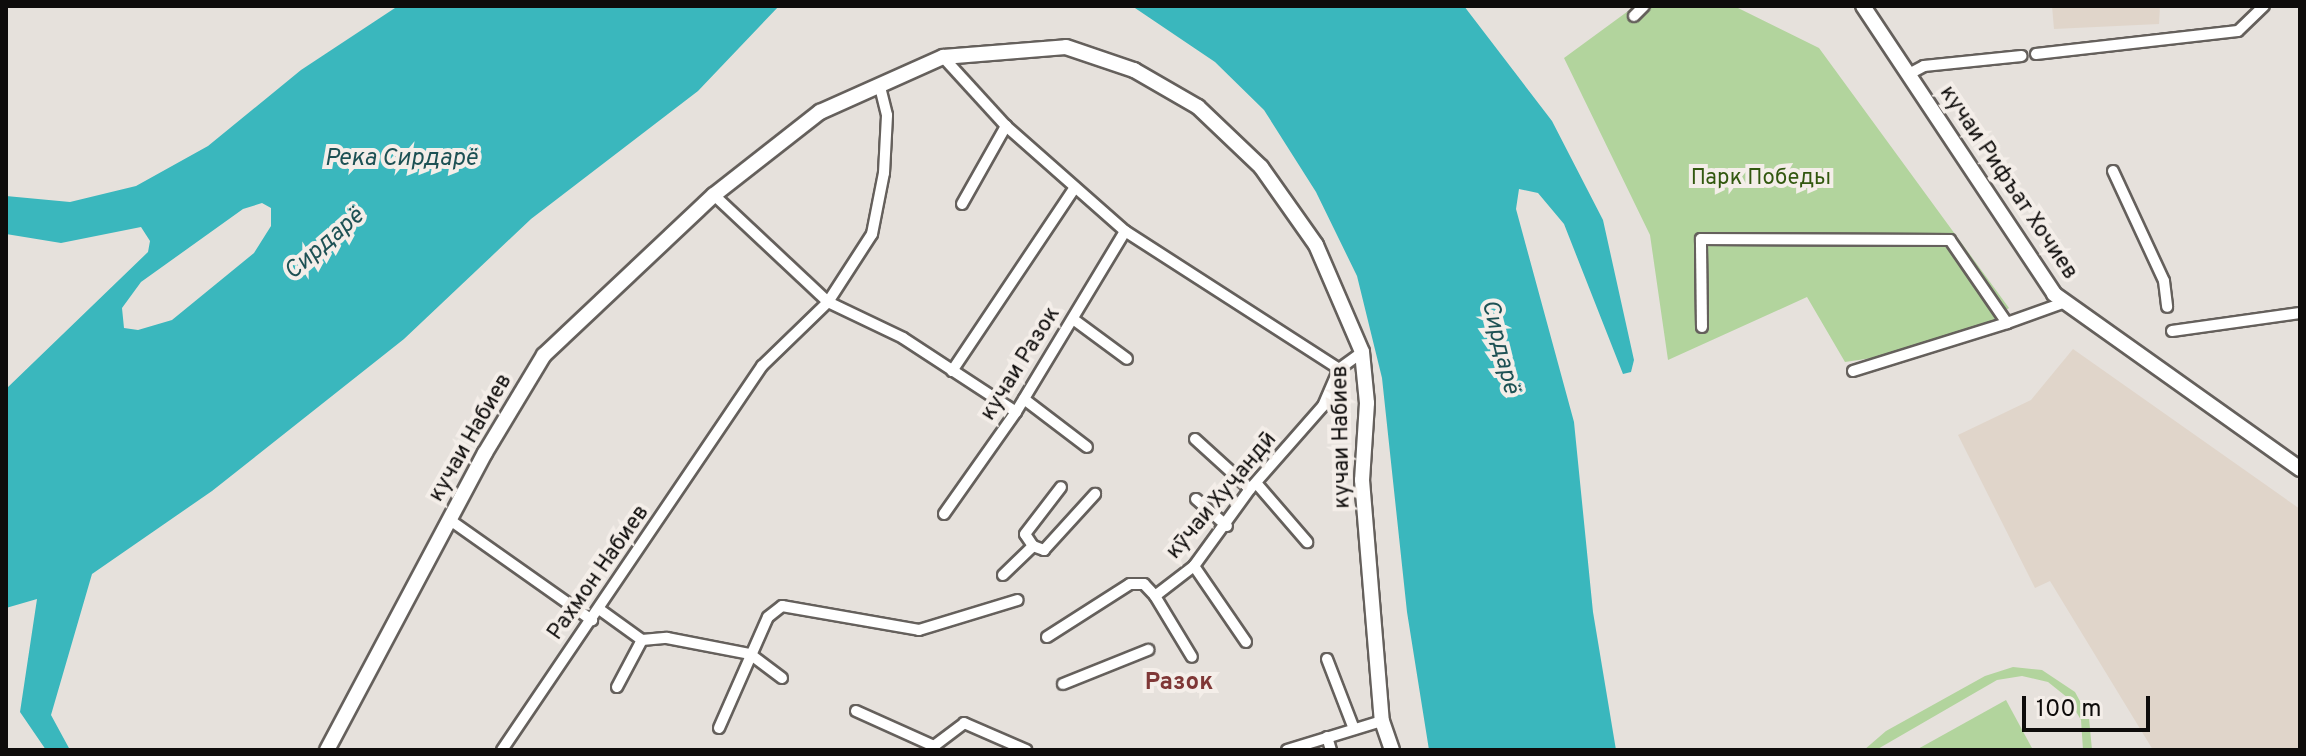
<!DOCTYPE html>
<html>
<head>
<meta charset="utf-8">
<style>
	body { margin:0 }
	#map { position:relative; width:2306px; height:756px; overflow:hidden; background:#e6e1dc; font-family:Overpass,sans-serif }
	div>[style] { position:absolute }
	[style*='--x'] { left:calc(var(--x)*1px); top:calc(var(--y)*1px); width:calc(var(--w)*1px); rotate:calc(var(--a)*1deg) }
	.built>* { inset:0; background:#e0d5ca }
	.green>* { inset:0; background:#b2d49d }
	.water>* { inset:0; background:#3ab7bd }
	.roads { filter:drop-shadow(2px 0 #65605c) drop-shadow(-2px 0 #65605c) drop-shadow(0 2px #65605c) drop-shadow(0 -2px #65605c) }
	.minor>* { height:10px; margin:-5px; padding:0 5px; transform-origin:5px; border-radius:5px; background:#fff }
	.secondary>* { height:14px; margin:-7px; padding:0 7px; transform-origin:7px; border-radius:7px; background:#fff }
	span { translate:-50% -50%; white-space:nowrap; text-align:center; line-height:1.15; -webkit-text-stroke:8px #f4eee9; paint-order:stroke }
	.park-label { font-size:22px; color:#32580f }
	.street-label { font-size:22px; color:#0e0c0b }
	.water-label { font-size:24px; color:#1d5154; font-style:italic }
	.neighbourhood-label { font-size:24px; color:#7f3736; font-weight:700 }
	.frame { position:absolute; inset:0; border:8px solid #0e0c0b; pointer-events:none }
	.scale { position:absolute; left:2022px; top:696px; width:128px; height:36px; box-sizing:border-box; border:4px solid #0e0c0b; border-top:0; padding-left:10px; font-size:24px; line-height:28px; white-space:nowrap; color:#0e0c0b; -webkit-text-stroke:6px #f4eee9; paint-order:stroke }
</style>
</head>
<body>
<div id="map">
	<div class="built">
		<i style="clip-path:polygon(2052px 6px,2160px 6px,2159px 24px,2054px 29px)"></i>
		<i style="clip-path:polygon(2073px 349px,2300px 509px,2300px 750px,2153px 750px,2050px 581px,2035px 588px,1958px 435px,2031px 400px)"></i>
	</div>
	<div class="green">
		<i style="clip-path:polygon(1635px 6px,1734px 6px,1819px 48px,2009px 308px,1960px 345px,1845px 362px,1807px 297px,1668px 360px,1650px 235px,1564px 58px)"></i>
		<i style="clip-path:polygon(2013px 667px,2042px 670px,2075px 692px,2089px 718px,2092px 750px,2083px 750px,2081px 720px,2068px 698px,2048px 682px,2022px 676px,1997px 680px,1876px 750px,1864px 750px,1886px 731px,1985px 676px)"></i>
		<i style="clip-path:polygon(2006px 700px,2033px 750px,1916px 750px)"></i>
	</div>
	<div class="water">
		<i style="clip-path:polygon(evenodd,398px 6px,779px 6px,698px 91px,531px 219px,404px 339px,212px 491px,92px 574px,51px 715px,70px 750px,46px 750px,20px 712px,37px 599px,6px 608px,6px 389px,148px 252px,150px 241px,141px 227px,61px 243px,6px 234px,6px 196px,70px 202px,136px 186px,208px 146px,301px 70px,398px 6px,262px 203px,271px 208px,271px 226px,254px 253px,172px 320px,138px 330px,124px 328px,122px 308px,141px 282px,243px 209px,262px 203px)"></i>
		<i style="clip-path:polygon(1132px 6px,1464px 6px,1552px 121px,1603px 220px,1634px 360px,1631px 372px,1623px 374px,1564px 224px,1538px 193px,1519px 189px,1516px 209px,1574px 422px,1593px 612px,1616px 750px,1429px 750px,1407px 612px,1382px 378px,1357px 276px,1316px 192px,1264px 110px,1215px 62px)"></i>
	</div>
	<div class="roads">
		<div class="minor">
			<i style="--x:1634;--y:16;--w:14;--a:-45"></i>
			<i style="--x:2036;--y:54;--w:203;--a:-6.5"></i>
			<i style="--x:2238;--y:31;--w:36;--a:-44"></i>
			<i style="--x:943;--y:57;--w:93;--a:47.6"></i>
			<i style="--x:1006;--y:126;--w:159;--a:41.4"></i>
			<i style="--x:1125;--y:231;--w:255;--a:32.8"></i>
			<i style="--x:1909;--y:74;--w:17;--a:-28"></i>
			<i style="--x:1924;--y:66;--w:98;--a:-5.9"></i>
			<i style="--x:2113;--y:171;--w:121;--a:65.1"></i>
			<i style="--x:2164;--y:281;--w:26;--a:83"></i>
			<i style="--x:714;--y:195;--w:156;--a:43.2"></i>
			<i style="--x:828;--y:302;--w:83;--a:25.6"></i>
			<i style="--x:903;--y:338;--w:135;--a:33.2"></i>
			<i style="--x:962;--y:204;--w:90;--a:-60.6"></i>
			<i style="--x:1073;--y:319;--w:67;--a:36.5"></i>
			<i style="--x:1702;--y:327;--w:88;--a:-90.7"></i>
			<i style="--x:1701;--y:239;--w:249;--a:0.2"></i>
			<i style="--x:1950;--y:240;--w:101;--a:55.5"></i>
			<i style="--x:2007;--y:323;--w:59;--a:-19.7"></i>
			<i style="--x:2172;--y:331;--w:129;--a:-8"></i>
			<i style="--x:952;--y:371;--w:221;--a:-56.2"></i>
			<i style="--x:1853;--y:371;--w:161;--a:-17.3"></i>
			<i style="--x:1024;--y:399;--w:79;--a:37.3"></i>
			<i style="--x:1195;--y:439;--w:74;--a:42.3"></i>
			<i style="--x:1257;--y:484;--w:77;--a:49.2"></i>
			<i style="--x:1196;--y:499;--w:41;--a:41.1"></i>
			<i style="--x:944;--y:514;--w:125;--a:-54.8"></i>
			<i style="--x:1016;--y:412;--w:211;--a:-58.9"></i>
			<i style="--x:450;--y:520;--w:174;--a:35.2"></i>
			<i style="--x:1033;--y:546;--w:12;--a:20"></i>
			<i style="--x:1044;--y:550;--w:76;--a:-47.7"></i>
			<i style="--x:1194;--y:566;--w:92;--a:55.6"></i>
			<i style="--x:1003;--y:575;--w:42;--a:-44"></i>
			<i style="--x:1033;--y:546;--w:14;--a:-124"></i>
			<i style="--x:1025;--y:534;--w:59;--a:-52.5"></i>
			<i style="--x:1155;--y:596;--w:71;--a:58.8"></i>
			<i style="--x:599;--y:609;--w:53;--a:35.8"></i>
			<i style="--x:642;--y:640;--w:25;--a:-5"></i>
			<i style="--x:667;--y:638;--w:85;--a:10.9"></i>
			<i style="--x:750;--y:654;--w:40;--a:37"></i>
			<i style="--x:1047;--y:637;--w:98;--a:-32.6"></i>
			<i style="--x:1130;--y:584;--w:14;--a:0"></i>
			<i style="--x:1144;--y:584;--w:16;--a:47"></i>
			<i style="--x:1155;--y:596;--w:49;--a:-37.6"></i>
			<i style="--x:1194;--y:566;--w:95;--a:-54"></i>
			<i style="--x:1250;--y:489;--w:111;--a:-48.7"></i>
			<i style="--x:1323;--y:406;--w:40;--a:-66.6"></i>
			<i style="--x:1339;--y:369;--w:29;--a:-36"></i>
			<i style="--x:1327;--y:659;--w:75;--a:68.9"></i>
			<i style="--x:1063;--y:684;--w:92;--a:-21.8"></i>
			<i style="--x:617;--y:687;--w:53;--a:-62"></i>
			<i style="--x:856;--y:711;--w:85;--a:24.2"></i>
			<i style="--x:934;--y:746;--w:38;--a:-37"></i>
			<i style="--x:964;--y:723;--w:68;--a:23.5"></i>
			<i style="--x:719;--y:728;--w:121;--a:-66.2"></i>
			<i style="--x:768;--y:617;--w:18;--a:-38"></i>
			<i style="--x:782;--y:606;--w:139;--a:9.9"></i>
			<i style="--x:919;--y:630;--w:103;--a:-16.9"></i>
			<i style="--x:1327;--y:737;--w:14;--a:73"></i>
			<i style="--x:502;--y:750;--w:464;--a:-55.9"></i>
			<i style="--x:762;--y:366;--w:92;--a:-44.1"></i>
			<i style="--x:828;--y:302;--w:81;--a:-57.1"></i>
			<i style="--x:872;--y:234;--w:62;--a:-78.9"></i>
			<i style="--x:884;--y:173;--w:58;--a:-87"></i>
			<i style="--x:887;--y:115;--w:30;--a:-104"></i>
			<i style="--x:1287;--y:750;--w:99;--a:-17"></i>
		</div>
		<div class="secondary">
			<i style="--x:1863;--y:6;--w:346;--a:56.4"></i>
			<i style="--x:2054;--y:294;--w:302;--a:35.4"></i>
			<i style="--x:327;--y:750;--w:336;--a:-62"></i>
			<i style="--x:485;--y:453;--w:114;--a:-59"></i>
			<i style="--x:544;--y:355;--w:233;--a:-43.3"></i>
			<i style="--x:714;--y:195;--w:135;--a:-38.1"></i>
			<i style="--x:820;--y:112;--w:135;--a:-24.1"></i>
			<i style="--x:943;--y:57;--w:123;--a:-4.6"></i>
			<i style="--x:1066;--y:47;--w:72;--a:18.7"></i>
			<i style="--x:1134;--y:70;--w:74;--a:30"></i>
			<i style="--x:1198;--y:107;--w:87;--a:43.6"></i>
			<i style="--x:1261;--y:167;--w:95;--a:54.8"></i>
			<i style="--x:1316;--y:245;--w:116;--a:66.7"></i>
			<i style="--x:1362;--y:352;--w:51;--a:84.4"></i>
			<i style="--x:1367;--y:403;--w:77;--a:93.7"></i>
			<i style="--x:1362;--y:480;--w:242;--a:85.3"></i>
			<i style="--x:1382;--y:721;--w:31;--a:71"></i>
		</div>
	</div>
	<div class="park-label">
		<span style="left:1761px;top:179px">Парк Победы</span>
	</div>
	<div class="street-label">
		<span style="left:2008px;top:183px;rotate:56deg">кучаи Рифъат Хочиев</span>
		<span style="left:1021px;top:364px;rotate:-58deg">кучаи Разок</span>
		<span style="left:1342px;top:437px;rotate:-91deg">кучаи Набиев</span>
		<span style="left:471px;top:438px;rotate:-60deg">кучаи Набиев</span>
		<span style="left:1222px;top:496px;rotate:-50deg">кӯчаи Хуҷандӣ</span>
		<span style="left:599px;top:573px;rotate:-55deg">Рахмон Набиев</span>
	</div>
	<div class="water-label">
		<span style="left:401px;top:160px">Река Сирдарё</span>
		<span style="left:325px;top:245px;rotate:-41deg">Сирдарё</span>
		<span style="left:1499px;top:347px;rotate:76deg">Сирдарё</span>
	</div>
	<div class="neighbourhood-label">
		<span style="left:1179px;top:684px">Разок</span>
	</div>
	<div class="frame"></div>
	<div class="scale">100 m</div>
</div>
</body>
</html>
